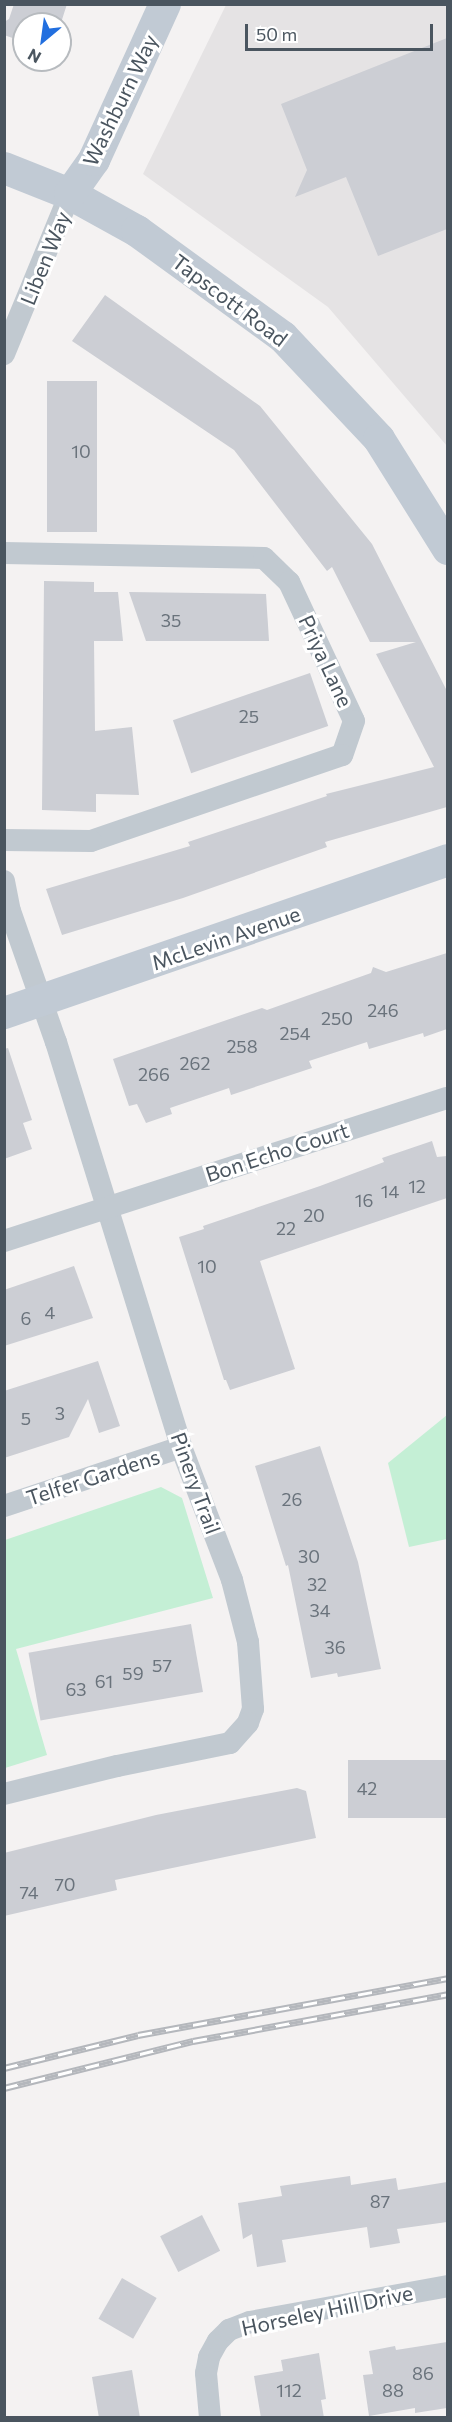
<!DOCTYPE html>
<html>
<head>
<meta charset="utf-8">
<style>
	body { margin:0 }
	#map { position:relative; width:452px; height:2422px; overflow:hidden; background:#f4f2f2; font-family:Commissioner,sans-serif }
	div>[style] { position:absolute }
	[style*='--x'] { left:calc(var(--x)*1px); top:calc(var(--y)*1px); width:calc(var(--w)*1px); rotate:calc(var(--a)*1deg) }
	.education>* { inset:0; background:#e5e3e4 }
	.green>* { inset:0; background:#c4efd5 }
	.building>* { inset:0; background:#ccced4; transform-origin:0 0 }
	.street>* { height:22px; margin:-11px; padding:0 11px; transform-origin:11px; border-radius:11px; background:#c1c9d0 }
	.secondary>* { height:32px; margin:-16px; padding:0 16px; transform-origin:16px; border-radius:16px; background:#c1cad4 }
	.rail>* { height:7px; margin-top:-3.5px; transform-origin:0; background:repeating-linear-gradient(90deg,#fff 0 14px,#b4b7bc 0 28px); box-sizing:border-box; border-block:2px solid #b4b7bc }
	span { translate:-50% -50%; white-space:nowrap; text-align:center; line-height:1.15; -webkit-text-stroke:6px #fff; paint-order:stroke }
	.number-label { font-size:18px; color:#6a737c }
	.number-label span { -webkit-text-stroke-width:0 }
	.street-label { font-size:21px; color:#4a555f }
	.frame { position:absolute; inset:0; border:6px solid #4a555f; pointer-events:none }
	.north { position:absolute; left:12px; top:12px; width:60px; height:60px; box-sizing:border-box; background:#fff; border:2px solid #b7bbbf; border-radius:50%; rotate:209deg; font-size:16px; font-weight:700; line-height:24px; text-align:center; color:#4a555f }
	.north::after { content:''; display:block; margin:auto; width:21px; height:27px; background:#226fdf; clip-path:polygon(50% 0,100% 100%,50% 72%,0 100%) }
	.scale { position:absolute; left:245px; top:24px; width:188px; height:27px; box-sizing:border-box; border:3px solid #4a555f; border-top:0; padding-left:8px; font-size:18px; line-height:21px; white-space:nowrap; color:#4a555f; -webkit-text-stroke:4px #fff; paint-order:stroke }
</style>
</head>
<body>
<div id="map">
	<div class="education">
		<i style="clip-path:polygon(226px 5px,447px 5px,447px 446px,328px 307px,143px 174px)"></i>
	</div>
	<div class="green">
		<i style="clip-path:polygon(447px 1415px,447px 1539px,409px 1547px,388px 1463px)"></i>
		<i style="clip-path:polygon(161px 1487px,182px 1498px,213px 1598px,16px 1649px,47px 1755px,5px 1768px,5px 1540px)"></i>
	</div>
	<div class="building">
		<i style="clip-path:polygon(14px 4px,67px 4px,60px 26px,24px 24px,24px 42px,4px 35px,4px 22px,9px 19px)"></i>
		<i style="clip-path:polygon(447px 38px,447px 229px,378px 256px,346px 177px,295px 197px,307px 170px,281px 104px)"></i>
		<i style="clip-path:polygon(105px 295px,260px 406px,372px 544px,447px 691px,447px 807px,325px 842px,327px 847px,183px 898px,62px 935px,46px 889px,190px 846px,188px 842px,327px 796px,326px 794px,434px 767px,376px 654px,416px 642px,370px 642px,332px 567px,327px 571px,234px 450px,72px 341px)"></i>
		<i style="left:97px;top:381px;width:151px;height:50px;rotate:90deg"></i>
		<i style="clip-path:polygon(44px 581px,94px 582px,94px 592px,118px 592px,123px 641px,94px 641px,95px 731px,132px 727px,139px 795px,96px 794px,96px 812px,42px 810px)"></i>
		<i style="clip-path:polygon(129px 592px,266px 594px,269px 641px,146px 641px)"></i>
		<i style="left:310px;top:673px;width:56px;height:145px;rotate:71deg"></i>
		<i style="clip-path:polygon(447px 953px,447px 1029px,424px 1037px,423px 1033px,369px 1049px,367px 1042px,309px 1061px,312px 1068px,231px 1095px,229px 1088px,170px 1108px,172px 1114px,146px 1123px,137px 1104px,129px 1106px,113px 1059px,253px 1011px,262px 1008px,267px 1010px,371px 973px,373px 967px,386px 972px)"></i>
		<i style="clip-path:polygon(8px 1048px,32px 1120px,23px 1123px,32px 1149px,4px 1159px,4px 1049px)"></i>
		<i style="clip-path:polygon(432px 1141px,437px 1157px,447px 1156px,447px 1198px,260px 1261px,295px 1369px,230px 1390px,226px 1380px,224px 1380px,179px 1237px,204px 1229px,203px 1226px,320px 1186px,384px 1162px,382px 1158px)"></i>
		<i style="clip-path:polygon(74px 1266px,93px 1318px,4px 1346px,4px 1290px)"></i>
		<i style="clip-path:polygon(98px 1361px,120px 1426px,99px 1433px,88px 1399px,69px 1437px,4px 1458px,4px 1391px)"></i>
		<i style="clip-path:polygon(320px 1446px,358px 1562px,381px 1669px,338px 1677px,337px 1673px,311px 1678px,288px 1565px,286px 1566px,255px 1466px)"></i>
		<i style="left:191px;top:1624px;width:69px;height:165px;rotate:80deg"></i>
		<i style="left:447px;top:1760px;width:58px;height:99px;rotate:90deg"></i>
		<i style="clip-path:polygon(297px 1788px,306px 1791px,316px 1838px,115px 1880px,117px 1890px,4px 1916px,4px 1853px,156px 1815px)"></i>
		<i style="clip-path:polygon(350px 2176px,351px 2185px,396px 2178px,398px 2190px,447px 2182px,447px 2222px,397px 2229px,400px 2243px,370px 2248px,367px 2227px,282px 2240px,286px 2262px,257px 2267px,252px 2234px,243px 2239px,238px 2203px,282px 2196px,280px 2186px)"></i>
		<i style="left:202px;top:2215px;width:40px;height:47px;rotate:63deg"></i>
		<i style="left:122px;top:2278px;width:40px;height:47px;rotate:30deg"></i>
		<i style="clip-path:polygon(447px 2342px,447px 2408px,415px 2413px,415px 2408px,369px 2416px,363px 2375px,373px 2374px,369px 2351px,395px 2346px,396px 2350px)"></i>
		<i style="clip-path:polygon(319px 2353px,326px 2399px,321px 2400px,324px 2418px,261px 2418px,254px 2376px,283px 2371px,281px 2360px)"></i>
		<i style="clip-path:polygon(132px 2370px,140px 2418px,99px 2418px,92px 2377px)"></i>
	</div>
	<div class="street">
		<i style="--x:4;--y:354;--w:173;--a:-67.6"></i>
		<i style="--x:4;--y:553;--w:260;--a:1.1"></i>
		<i style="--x:264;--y:558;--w:35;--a:44"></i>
		<i style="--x:289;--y:582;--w:153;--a:64.9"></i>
		<i style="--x:354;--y:721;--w:36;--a:109"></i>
		<i style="--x:342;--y:755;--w:265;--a:161.1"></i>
		<i style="--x:91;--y:841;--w:87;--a:-179.3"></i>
		<i style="--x:4;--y:881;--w:31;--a:79"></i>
		<i style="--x:10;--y:911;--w:139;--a:70.7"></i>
		<i style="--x:56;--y:1042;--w:424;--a:72.8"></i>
		<i style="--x:181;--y:1447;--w:142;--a:69"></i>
		<i style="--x:232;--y:1580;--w:64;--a:75.5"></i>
		<i style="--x:248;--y:1642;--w:67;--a:85.7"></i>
		<i style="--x:253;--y:1709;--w:15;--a:110"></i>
		<i style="--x:248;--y:1723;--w:27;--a:132"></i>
		<i style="--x:230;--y:1743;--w:115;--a:168.5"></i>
		<i style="--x:117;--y:1766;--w:116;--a:166.1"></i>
		<i style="--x:4;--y:1241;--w:466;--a:-17.9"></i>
		<i style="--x:4;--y:1506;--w:187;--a:-18.4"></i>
		<i style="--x:210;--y:2418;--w:45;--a:-95.1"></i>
		<i style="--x:206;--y:2373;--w:16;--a:-79"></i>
		<i style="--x:209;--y:2357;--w:18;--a:-61"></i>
		<i style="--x:218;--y:2341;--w:16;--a:-45"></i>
		<i style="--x:229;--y:2330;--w:22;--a:-21"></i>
		<i style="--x:250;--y:2322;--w:201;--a:-10.3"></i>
	</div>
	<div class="secondary">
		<i style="--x:4;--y:168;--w:71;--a:21.5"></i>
		<i style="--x:70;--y:194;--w:77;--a:28.9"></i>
		<i style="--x:137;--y:231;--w:180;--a:36"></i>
		<i style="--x:283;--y:337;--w:140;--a:46.7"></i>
		<i style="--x:379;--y:439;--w:130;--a:57.9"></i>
		<i style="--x:70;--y:194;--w:42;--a:-54.8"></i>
		<i style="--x:94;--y:160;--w:171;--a:-65.5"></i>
		<i style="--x:4;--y:1013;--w:470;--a:-19"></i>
	</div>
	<div class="rail">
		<i style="--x:4;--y:2068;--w:138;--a:-13.8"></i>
		<i style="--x:138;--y:2035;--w:315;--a:-10.4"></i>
		<i style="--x:4;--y:2088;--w:195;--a:-14"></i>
		<i style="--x:193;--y:2041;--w:259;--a:-10.4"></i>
	</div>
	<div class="number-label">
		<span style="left:81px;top:451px">10</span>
		<span style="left:171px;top:620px">35</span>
		<span style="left:249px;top:716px">25</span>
		<span style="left:383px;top:1010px">246</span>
		<span style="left:337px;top:1018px">250</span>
		<span style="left:295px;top:1033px">254</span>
		<span style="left:242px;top:1046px">258</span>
		<span style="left:195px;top:1063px">262</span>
		<span style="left:154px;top:1074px">266</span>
		<span style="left:417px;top:1186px">12</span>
		<span style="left:390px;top:1191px">14</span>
		<span style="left:364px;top:1200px">16</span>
		<span style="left:314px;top:1215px">20</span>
		<span style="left:286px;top:1228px">22</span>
		<span style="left:207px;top:1266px">10</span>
		<span style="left:50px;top:1312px">4</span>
		<span style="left:26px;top:1318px">6</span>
		<span style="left:60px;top:1413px">3</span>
		<span style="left:26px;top:1418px">5</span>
		<span style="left:292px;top:1499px">26</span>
		<span style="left:309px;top:1556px">30</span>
		<span style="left:317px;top:1584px">32</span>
		<span style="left:320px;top:1610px">34</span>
		<span style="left:335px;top:1647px">36</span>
		<span style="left:162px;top:1665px">57</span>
		<span style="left:133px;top:1673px">59</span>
		<span style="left:104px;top:1681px">61</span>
		<span style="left:76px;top:1689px">63</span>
		<span style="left:367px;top:1788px">42</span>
		<span style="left:65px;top:1884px">70</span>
		<span style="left:29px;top:1892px">74</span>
		<span style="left:380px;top:2201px">87</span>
		<span style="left:423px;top:2373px">86</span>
		<span style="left:289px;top:2390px">112</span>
		<span style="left:393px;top:2390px">88</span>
	</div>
	<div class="street-label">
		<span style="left:120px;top:100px;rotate:-64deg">Washburn Way</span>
		<span style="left:45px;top:258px;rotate:-68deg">Liben Way</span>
		<span style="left:230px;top:300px;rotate:37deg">Tapscott Road</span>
		<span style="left:326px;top:661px;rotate:65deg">Priya Lane</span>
		<span style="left:226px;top:938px;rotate:-19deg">McLevin Avenue</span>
		<span style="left:277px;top:1152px;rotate:-18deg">Bon Echo Court</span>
		<span style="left:93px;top:1477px;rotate:-18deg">Telfer Gardens</span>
		<span style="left:196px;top:1483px;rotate:70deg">Pinery Trail</span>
		<span style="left:327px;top:2310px;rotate:-12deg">Horseley Hill Drive</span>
	</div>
	<div class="frame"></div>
	<div class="north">N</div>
	<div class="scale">50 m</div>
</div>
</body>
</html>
